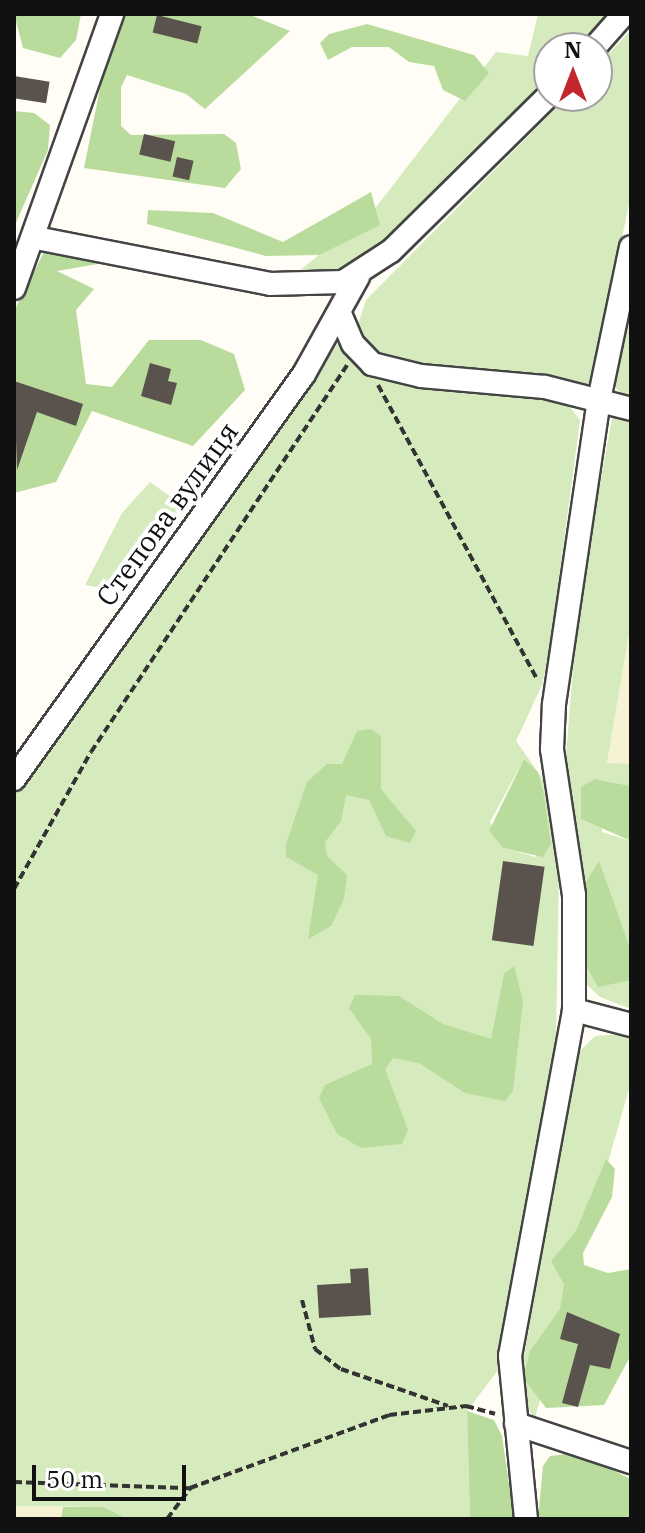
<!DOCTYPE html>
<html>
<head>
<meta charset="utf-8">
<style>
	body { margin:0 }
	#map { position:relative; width:645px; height:1533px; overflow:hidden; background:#fffdf5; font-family:"IBM Plex Serif",serif }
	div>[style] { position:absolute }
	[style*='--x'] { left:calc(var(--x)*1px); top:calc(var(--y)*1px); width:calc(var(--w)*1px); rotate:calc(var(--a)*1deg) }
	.farmland>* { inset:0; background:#f6f3d4; transform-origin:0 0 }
	.green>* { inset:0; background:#d5ebbd }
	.forest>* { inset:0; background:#b9dc9c }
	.building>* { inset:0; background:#5a524d; transform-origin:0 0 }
	.path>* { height:4px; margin-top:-2px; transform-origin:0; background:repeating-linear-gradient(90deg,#333 0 8px,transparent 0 12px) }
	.roads { filter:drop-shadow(2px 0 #444) drop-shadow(-2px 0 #444) drop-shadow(0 2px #444) drop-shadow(0 -2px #444) }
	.minor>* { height:22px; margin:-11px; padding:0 11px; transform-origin:11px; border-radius:11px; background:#fff }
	span { translate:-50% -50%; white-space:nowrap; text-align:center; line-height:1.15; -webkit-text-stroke:8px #fff; paint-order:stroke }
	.street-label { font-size:28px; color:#111 }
	.frame { position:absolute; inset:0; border:16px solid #111; pointer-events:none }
	.north { position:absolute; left:533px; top:32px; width:80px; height:80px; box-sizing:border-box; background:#fff; border:2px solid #a0a0a0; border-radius:50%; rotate:0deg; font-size:22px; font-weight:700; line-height:32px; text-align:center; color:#111 }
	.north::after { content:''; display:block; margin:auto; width:28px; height:36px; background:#c4262e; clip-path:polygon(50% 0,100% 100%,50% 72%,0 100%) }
	.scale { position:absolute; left:32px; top:1465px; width:154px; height:36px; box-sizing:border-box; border:4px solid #111; border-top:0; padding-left:10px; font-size:24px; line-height:28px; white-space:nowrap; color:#111; -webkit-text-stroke:6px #fff; paint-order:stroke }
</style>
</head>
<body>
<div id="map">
	<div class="farmland">
		<i style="clip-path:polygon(631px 622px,631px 764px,611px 768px,607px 763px)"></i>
		<i style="left:14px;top:1506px;width:49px;height:13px;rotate:1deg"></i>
	</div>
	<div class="green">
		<i style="clip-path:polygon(538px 14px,610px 14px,579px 48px,549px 48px,549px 78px,379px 251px,328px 278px,293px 276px,373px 211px,496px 52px,528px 56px)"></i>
		<i style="clip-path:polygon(631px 30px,631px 195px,590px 387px,378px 358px,356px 331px,366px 300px,568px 96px,597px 96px,597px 66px)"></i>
		<i style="clip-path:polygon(631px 300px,631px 404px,614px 386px)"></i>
		<i style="clip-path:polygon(evenodd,341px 339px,346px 350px,565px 401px,580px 420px,550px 646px,542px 685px,516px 741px,545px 782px,559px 870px,556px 1038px,499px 1369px,467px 1411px,470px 1519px,128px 1519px,103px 1507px,14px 1506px,14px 793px,341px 339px,524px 759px,538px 772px,543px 790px,536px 857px,503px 848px,490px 822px,524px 759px)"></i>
		<i style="clip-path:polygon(613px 413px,631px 416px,631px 622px,607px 763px,631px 764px,631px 786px,601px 780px,602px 832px,631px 841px,631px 1009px,600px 997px,584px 982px,566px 756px,578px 606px)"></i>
		<i style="clip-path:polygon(150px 482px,178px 502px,177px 514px,131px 578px,109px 589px,85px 585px,122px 513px)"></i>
		<i style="clip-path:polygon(622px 1034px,631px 1037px,631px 1082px,534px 1421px,523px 1393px,524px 1357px,577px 1054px,595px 1036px)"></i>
	</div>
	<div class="forest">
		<i style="clip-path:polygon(14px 14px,81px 14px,76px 40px,60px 58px,23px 48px)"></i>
		<i style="clip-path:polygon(115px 14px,248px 14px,290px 31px,205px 109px,186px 94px,127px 75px,121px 87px,121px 126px,131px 135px,224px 134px,236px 143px,241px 169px,225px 188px,84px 168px)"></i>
		<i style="clip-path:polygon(367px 24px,474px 55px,489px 73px,465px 101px,443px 90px,434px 66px,409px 62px,389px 47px,352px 47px,328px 60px,320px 43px,329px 34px)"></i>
		<i style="clip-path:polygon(14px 111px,34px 113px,50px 125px,48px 150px,14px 227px)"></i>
		<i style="clip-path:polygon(371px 192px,380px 225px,319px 255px,266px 256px,147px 224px,148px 210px,213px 213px,283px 242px)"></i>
		<i style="clip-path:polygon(120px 243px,127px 259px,57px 271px,94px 289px,76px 310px,86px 384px,112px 387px,149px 340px,201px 340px,234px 354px,245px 390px,193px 446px,92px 411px,56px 482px,14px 493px,14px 311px,45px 250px)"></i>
		<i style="clip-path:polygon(371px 729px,381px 736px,381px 789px,416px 831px,410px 843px,386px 836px,369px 800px,346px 795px,341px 821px,325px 842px,327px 856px,347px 875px,344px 899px,331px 926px,308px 939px,318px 875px,286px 857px,286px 844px,307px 782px,327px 764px,342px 764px,357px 731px)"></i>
		<i style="clip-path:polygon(524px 759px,538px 772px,543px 790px,551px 844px,543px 857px,503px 848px,489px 831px)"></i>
		<i style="clip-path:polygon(595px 779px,631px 786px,631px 841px,581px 819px,581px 787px)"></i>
		<i style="clip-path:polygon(599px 861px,631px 951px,631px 980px,598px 987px,586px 966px,580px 892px)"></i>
		<i style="clip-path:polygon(514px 966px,523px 1001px,513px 1091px,505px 1101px,465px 1093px,419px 1063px,393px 1058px,385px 1069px,408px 1130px,402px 1144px,361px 1148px,337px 1134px,319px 1098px,325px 1085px,372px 1064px,371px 1039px,349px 1008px,355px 995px,399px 996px,443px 1024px,491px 1039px,504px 974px)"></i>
		<i style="clip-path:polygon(606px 1159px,615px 1169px,612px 1197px,583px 1253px,584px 1265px,608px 1273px,631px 1269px,631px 1355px,604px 1405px,546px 1408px,523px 1378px,530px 1351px,560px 1309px,564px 1284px,551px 1261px,576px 1231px)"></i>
		<i style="clip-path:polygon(467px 1411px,494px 1420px,502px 1436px,514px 1519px,470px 1519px)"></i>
		<i style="clip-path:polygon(576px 1453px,631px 1479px,631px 1519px,538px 1519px,543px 1466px,550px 1456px)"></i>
		<i style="clip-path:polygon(63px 1507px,103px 1507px,128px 1519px,61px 1519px)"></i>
	</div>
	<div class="building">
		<i style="left:157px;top:15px;width:46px;height:18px;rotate:14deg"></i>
		<i style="left:14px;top:76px;width:36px;height:22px;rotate:9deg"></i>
		<i style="left:144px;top:134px;width:32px;height:21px;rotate:13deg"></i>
		<i style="left:177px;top:157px;width:17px;height:20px;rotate:13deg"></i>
		<i style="clip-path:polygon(150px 363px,171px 369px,168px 381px,177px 383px,171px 405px,141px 396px)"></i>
		<i style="clip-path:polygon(14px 381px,83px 404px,76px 426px,37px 412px,17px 470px)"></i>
		<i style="left:503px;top:861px;width:42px;height:80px;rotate:8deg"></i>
		<i style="clip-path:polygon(368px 1268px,371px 1315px,319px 1318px,317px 1285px,351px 1283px,350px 1269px)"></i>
		<i style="clip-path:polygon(567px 1312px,620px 1334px,610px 1369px,590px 1365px,578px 1407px,562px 1403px,578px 1344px,560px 1339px)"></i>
	</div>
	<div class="path">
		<i style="--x:378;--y:385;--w:334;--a:61.6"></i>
		<i style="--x:14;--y:889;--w:157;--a:-60.7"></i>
		<i style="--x:91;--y:752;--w:464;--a:-56.5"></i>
		<i style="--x:302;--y:1300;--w:51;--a:75.1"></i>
		<i style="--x:315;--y:1349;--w:33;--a:38"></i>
		<i style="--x:341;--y:1369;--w:113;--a:19.1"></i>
		<i style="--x:14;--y:1482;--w:176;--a:2"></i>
		<i style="--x:190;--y:1488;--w:212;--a:-20.1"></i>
		<i style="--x:389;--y:1415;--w:78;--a:-6.7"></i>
		<i style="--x:466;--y:1406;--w:30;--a:15"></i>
		<i style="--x:167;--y:1519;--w:39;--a:-53"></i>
	</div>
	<div class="roads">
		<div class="minor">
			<i style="--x:594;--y:48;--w:45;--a:-48.6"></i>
			<i style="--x:36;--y:238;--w:238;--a:11.1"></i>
			<i style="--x:270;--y:284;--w:73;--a:-1.6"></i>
			<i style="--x:343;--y:282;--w:57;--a:-32.9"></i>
			<i style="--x:391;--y:251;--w:222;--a:-44.6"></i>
			<i style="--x:14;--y:288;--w:291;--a:-70.3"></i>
			<i style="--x:341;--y:316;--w:30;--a:67"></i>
			<i style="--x:353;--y:344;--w:28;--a:46"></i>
			<i style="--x:372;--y:364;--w:50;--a:13.8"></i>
			<i style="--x:421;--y:376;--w:124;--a:5.1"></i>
			<i style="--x:545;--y:387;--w:89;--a:14.3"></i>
			<i style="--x:14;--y:779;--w:498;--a:-54.4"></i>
			<i style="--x:304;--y:374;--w:111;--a:-60.9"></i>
			<i style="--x:574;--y:1010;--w:59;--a:14.7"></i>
			<i style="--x:516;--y:1424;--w:121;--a:18.3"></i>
			<i style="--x:526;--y:1519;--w:164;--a:-95.6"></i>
			<i style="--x:510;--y:1356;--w:352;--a:-79.5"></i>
			<i style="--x:574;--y:1010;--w:115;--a:-90"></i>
			<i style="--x:574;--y:895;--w:148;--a:-98.6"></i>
			<i style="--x:552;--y:749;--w:45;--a:-87.5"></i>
			<i style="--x:554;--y:704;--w:307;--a:-81.6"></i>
			<i style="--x:599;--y:400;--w:156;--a:-78.2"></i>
		</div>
	</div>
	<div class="street-label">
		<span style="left:167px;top:514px;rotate:-54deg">Степова вулиця</span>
	</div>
	<div class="frame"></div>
	<div class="north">N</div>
	<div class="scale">50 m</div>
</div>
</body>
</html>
